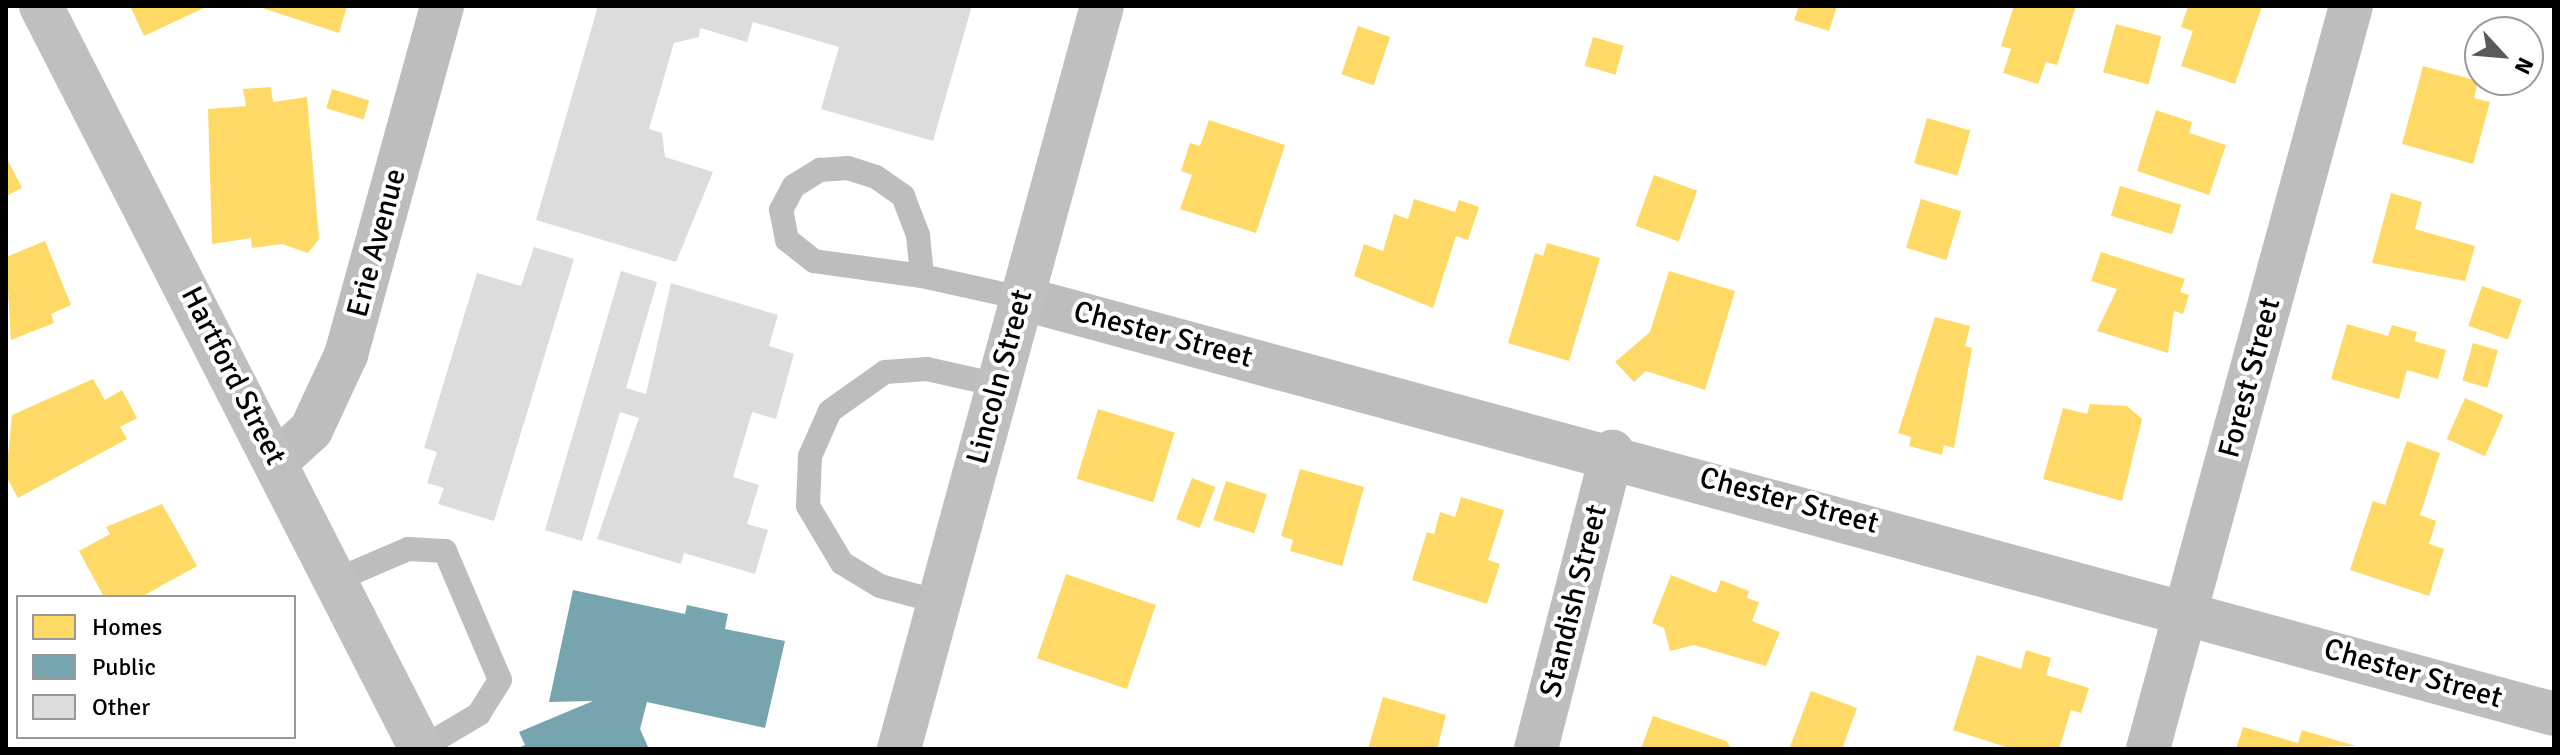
<!DOCTYPE html>
<html>
<head>
<meta charset="utf-8">
<style>
	body { margin:0 }
	#map { position:relative; width:2560px; height:755px; overflow:hidden; background:#fff; font-family:Signika,sans-serif }
	div>[style] { position:absolute }
	[style*='--x'] { left:calc(var(--x)*1px); top:calc(var(--y)*1px); width:calc(var(--w)*1px); rotate:calc(var(--a)*1deg) }
	.homes>* { inset:0; background:#ffd966; transform-origin:0 0 }
	.public>* { inset:0; background:#76a5af }
	.building>* { inset:0; background:#dcdcdc }
	.lane>* { height:24px; margin:-12px; padding:0 12px; transform-origin:12px; border-radius:12px; background:#bdbdbd }
	.street>* { height:44px; margin:-22px; padding:0 22px; transform-origin:22px; border-radius:22px; background:#bdbdbd }
	.secondary>* { height:44px; margin:-22px; padding:0 22px; transform-origin:22px; border-radius:22px; background:#bfbfbf }
	span { translate:-50% -50%; white-space:nowrap; text-align:center; line-height:1.15; -webkit-text-stroke:8px #fff; paint-order:stroke }
	.street-label { font-size:30px; color:#000 }
	.frame { position:absolute; inset:0; border:8px solid #000; pointer-events:none }
	.legend { position:absolute; left:16px; top:595px; width:280px; height:144px; box-sizing:border-box; background:#fff; border:2px solid #999; margin:0; padding:10px 14px; list-style:none; font-size:24px; color:#000 }
	.legend li { display:flex; align-items:center; gap:16px; height:40px }
	.legend b { width:40px; border:2px solid #999 }
	.north { position:absolute; left:2464px; top:16px; width:80px; height:80px; box-sizing:border-box; background:#fff; border:2px solid #999; border-radius:50%; rotate:116deg; font-size:22px; font-weight:700; line-height:32px; text-align:center; color:#000 }
	.north::after { content:''; display:block; margin:auto; width:28px; height:36px; background:#595959; clip-path:polygon(50% 0,100% 100%,50% 72%,0 100%) }
</style>
</head>
<body>
<div id="map">
	<div class="homes">
		<i style="clip-path:polygon(130px 6px,208px 6px,144px 36px)"></i>
		<i style="clip-path:polygon(256px 6px,347px 6px,339px 33px)"></i>
		<i style="clip-path:polygon(1799px 6px,1837px 6px,1829px 31px,1794px 20px)"></i>
		<i style="clip-path:polygon(2014px 6px,2076px 6px,2057px 65px,2046px 62px,2038px 84px,2003px 73px,2011px 49px,2001px 46px)"></i>
		<i style="clip-path:polygon(2188px 6px,2262px 6px,2235px 84px,2181px 66px,2193px 31px,2181px 27px)"></i>
		<i style="left:2116px;top:24px;width:47px;height:50px;rotate:15deg"></i>
		<i style="left:1358px;top:26px;width:34px;height:51px;rotate:19deg"></i>
		<i style="left:1593px;top:37px;width:32px;height:30px;rotate:16deg"></i>
		<i style="clip-path:polygon(2423px 66px,2478px 81px,2474px 98px,2490px 102px,2473px 164px,2402px 144px)"></i>
		<i style="clip-path:polygon(271px 87px,273px 102px,307px 97px,319px 239px,308px 253px,282px 244px,252px 248px,251px 238px,212px 244px,208px 109px,246px 106px,243px 89px)"></i>
		<i style="left:332px;top:89px;width:39px;height:20px;rotate:17deg"></i>
		<i style="clip-path:polygon(2156px 110px,2192px 122px,2189px 133px,2226px 145px,2209px 195px,2137px 171px)"></i>
		<i style="left:1927px;top:118px;width:45px;height:47px;rotate:16deg"></i>
		<i style="clip-path:polygon(1209px 120px,1285px 145px,1256px 233px,1180px 209px,1192px 175px,1181px 171px,1190px 143px,1200px 146px)"></i>
		<i style="clip-path:polygon(6px 157px,22px 188px,6px 196px)"></i>
		<i style="left:1654px;top:175px;width:46px;height:54px;rotate:20deg"></i>
		<i style="left:2120px;top:186px;width:64px;height:31px;rotate:17deg"></i>
		<i style="clip-path:polygon(2391px 193px,2422px 202px,2415px 229px,2475px 246px,2465px 281px,2372px 263px)"></i>
		<i style="clip-path:polygon(1414px 199px,1455px 212px,1459px 200px,1479px 207px,1468px 240px,1456px 236px,1433px 308px,1354px 276px,1364px 244px,1383px 251px,1394px 214px,1408px 219px)"></i>
		<i style="left:1921px;top:199px;width:42px;height:51px;rotate:17deg"></i>
		<i style="clip-path:polygon(45px 241px,71px 305px,51px 314px,54px 323px,11px 340px,6px 257px)"></i>
		<i style="clip-path:polygon(1547px 243px,1600px 258px,1569px 361px,1508px 343px,1535px 253px,1543px 256px)"></i>
		<i style="clip-path:polygon(2101px 252px,2185px 279px,2180px 292px,2189px 295px,2183px 314px,2174px 311px,2168px 353px,2097px 331px,2117px 289px,2091px 281px)"></i>
		<i style="clip-path:polygon(1669px 271px,1735px 291px,1705px 390px,1646px 371px,1634px 382px,1615px 362px,1650px 332px)"></i>
		<i style="left:2482px;top:286px;width:42px;height:42px;rotate:19deg"></i>
		<i style="clip-path:polygon(1935px 317px,1970px 326px,1965px 346px,1972px 348px,1954px 448px,1944px 445px,1942px 455px,1909px 446px,1911px 437px,1898px 433px)"></i>
		<i style="clip-path:polygon(2347px 324px,2388px 336px,2392px 325px,2417px 332px,2414px 341px,2446px 350px,2438px 379px,2407px 370px,2399px 399px,2331px 379px)"></i>
		<i style="left:2473px;top:343px;width:26px;height:39px;rotate:16deg"></i>
		<i style="clip-path:polygon(93px 379px,105px 400px,122px 390px,137px 418px,120px 427px,127px 439px,18px 498px,6px 476px,12px 415px)"></i>
		<i style="left:2465px;top:398px;width:42px;height:45px;rotate:24deg"></i>
		<i style="clip-path:polygon(2090px 404px,2127px 406px,2142px 419px,2122px 501px,2043px 479px,2063px 408px,2087px 414px)"></i>
		<i style="left:1098px;top:409px;width:80px;height:73px;rotate:17deg"></i>
		<i style="clip-path:polygon(2407px 441px,2440px 453px,2420px 515px,2436px 521px,2429px 544px,2444px 549px,2429px 596px,2350px 570px,2373px 501px,2385px 505px)"></i>
		<i style="clip-path:polygon(1300px 469px,1364px 487px,1342px 566px,1290px 551px,1293px 540px,1281px 536px)"></i>
		<i style="left:1192px;top:478px;width:25px;height:44px;rotate:21deg"></i>
		<i style="left:1226px;top:481px;width:43px;height:41px;rotate:18deg"></i>
		<i style="clip-path:polygon(1461px 497px,1504px 510px,1488px 560px,1500px 564px,1487px 604px,1412px 580px,1427px 532px,1434px 534px,1440px 512px,1455px 517px)"></i>
		<i style="clip-path:polygon(162px 504px,197px 566px,141px 597px,104px 597px,79px 551px,110px 534px,106px 527px)"></i>
		<i style="left:1066px;top:574px;width:95px;height:89px;rotate:19deg"></i>
		<i style="clip-path:polygon(1671px 575px,1716px 593px,1721px 580px,1749px 591px,1747px 598px,1759px 602px,1752px 621px,1780px 632px,1766px 666px,1694px 645px,1670px 651px,1664px 628px,1652px 623px)"></i>
		<i style="clip-path:polygon(2026px 650px,2051px 658px,2046px 675px,2089px 688px,2081px 713px,2071px 710px,2059px 749px,2012px 749px,1953px 730px,1977px 655px,2021px 669px)"></i>
		<i style="clip-path:polygon(1811px 691px,1857px 708px,1842px 749px,1789px 749px)"></i>
		<i style="clip-path:polygon(1383px 697px,1446px 715px,1437px 749px,1368px 749px)"></i>
		<i style="clip-path:polygon(1653px 716px,1726px 741px,1732px 749px,1641px 749px)"></i>
		<i style="clip-path:polygon(2243px 727px,2298px 743px,2302px 730px,2356px 746px,2236px 749px)"></i>
	</div>
	<div class="public">
		<i style="clip-path:polygon(573px 590px,685px 614px,687px 605px,728px 614px,725px 629px,785px 641px,765px 728px,647px 702px,640px 729px,649px 749px,516px 749px,525px 745px,519px 732px,593px 701px,549px 702px)"></i>
	</div>
	<div class="building">
		<i style="clip-path:polygon(598px 6px,972px 6px,933px 141px,821px 109px,839px 47px,753px 22px,747px 42px,700px 28px,699px 37px,674px 43px,649px 129px,662px 133px,665px 157px,713px 172px,676px 262px,536px 220px)"></i>
		<i style="clip-path:polygon(534px 247px,574px 259px,494px 521px,438px 504px,444px 488px,427px 483px,437px 452px,424px 448px,477px 273px,521px 286px)"></i>
		<i style="clip-path:polygon(621px 271px,657px 282px,626px 388px,646px 394px,671px 283px,778px 315px,769px 346px,794px 354px,776px 419px,752px 412px,733px 477px,759px 485px,747px 524px,768px 530px,755px 574px,684px 553px,681px 564px,597px 539px,639px 418px,620px 412px,582px 541px,545px 530px)"></i>
	</div>
	<div class="lane">
		<i style="--x:922;--y:276;--w:109;--a:-172.1"></i>
		<i style="--x:814;--y:261;--w:34;--a:-142"></i>
		<i style="--x:787;--y:240;--w:31;--a:-101"></i>
		<i style="--x:781;--y:210;--w:27;--a:-62"></i>
		<i style="--x:794;--y:186;--w:31;--a:-32"></i>
		<i style="--x:820;--y:170;--w:28;--a:-4"></i>
		<i style="--x:848;--y:168;--w:29;--a:18"></i>
		<i style="--x:876;--y:177;--w:33;--a:35"></i>
		<i style="--x:903;--y:196;--w:42;--a:69"></i>
		<i style="--x:918;--y:235;--w:41;--a:84.4"></i>
		<i style="--x:922;--y:276;--w:101;--a:12.5"></i>
		<i style="--x:336;--y:580;--w:78;--a:-23.3"></i>
		<i style="--x:408;--y:549;--w:37;--a:3"></i>
		<i style="--x:445;--y:551;--w:140;--a:66.9"></i>
		<i style="--x:500;--y:680;--w:40;--a:122"></i>
		<i style="--x:479;--y:714;--w:69;--a:149.3"></i>
		<i style="--x:940;--y:602;--w:62;--a:-165.1"></i>
		<i style="--x:880;--y:586;--w:44;--a:-148.8"></i>
		<i style="--x:842;--y:563;--w:66;--a:-120.8"></i>
		<i style="--x:808;--y:506;--w:50;--a:-87.7"></i>
		<i style="--x:810;--y:456;--w:49;--a:-66"></i>
		<i style="--x:830;--y:411;--w:67;--a:-35.3"></i>
		<i style="--x:885;--y:372;--w:42;--a:-4.1"></i>
		<i style="--x:927;--y:369;--w:73;--a:12.7"></i>
	</div>
	<div class="street">
		<i style="--x:1021;--y:298;--w:1588;--a:15.18"></i>
		<i style="--x:277;--y:461;--w:46;--a:-42.4"></i>
		<i style="--x:311;--y:430;--w:83;--a:-65"></i>
		<i style="--x:346;--y:355;--w:362;--a:-74.6"></i>
		<i style="--x:1536;--y:749;--w:307;--a:-75.6"></i>
		<i style="--x:2148;--y:749;--w:770;--a:-74.72"></i>
	</div>
	<div class="secondary">
		<i style="--x:41;--y:6;--w:835;--a:62.91"></i>
		<i style="--x:899;--y:749;--w:770;--a:-74.72"></i>
	</div>
	<div class="street-label">
		<span style="left:377px;top:243px;rotate:-75deg">Erie Avenue</span>
		<span style="left:1163px;top:335px;rotate:15deg">Chester Street</span>
		<span style="left:233px;top:376px;rotate:63deg">Hartford Street</span>
		<span style="left:1000px;top:377px;rotate:-75deg">Lincoln Street</span>
		<span style="left:2250px;top:378px;rotate:-75deg">Forest Street</span>
		<span style="left:1789px;top:501px;rotate:15deg">Chester Street</span>
		<span style="left:1574px;top:601px;rotate:-76deg">Standish Street</span>
		<span style="left:2413px;top:674px;rotate:16deg">Chester Street</span>
	</div>
	<div class="frame"></div>
	<ul class="legend">
	<li><b style="height:22px;background:#ffd966"></b>Homes</li>
	<li><b style="height:22px;background:#76a5af"></b>Public</li>
	<li><b style="height:22px;background:#dcdcdc"></b>Other</li>
	</ul>
	<div class="north">N</div>
</div>
</body>
</html>
